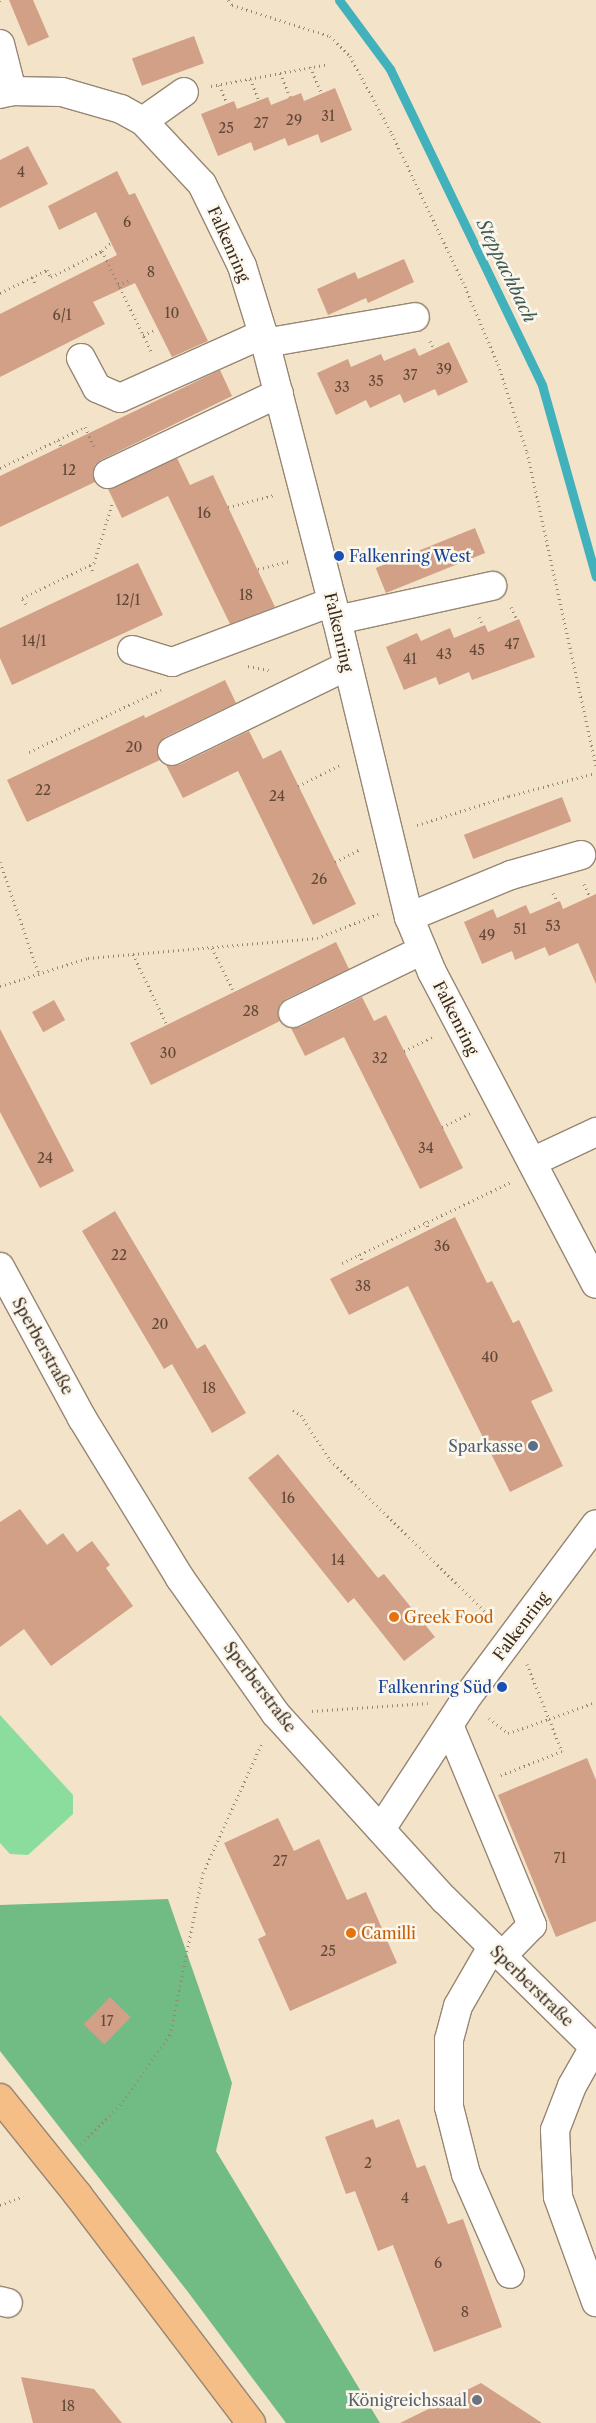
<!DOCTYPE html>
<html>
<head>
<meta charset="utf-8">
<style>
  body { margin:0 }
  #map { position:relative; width:596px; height:2423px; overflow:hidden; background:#f3e3c8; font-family:"Libre Caslon Text",serif }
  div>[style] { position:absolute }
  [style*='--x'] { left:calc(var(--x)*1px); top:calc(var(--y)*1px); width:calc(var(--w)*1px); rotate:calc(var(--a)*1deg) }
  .green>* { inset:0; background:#8bdd9d }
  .forest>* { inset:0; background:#70bc84 }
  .stream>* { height:9px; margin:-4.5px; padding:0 4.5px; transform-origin:4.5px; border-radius:4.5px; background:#41b1bb }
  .building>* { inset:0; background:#d2a086; transform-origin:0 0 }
  .path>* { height:3px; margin-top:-1.5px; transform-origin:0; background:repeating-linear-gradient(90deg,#978673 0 1px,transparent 0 5px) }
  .roads { filter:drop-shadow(1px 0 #978673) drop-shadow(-1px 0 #978673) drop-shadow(0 1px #978673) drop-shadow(0 -1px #978673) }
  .minor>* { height:28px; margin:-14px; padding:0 14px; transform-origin:14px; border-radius:14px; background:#fff }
  .major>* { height:28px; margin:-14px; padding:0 14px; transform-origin:14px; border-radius:14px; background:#f6be87 }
  .dots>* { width:14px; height:14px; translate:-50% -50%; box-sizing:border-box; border:2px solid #fbf7ec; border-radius:50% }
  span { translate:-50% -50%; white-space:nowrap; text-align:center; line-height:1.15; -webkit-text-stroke:5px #fbf7ec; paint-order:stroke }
  .number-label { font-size:14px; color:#614838 }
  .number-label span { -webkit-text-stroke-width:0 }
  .street-label { font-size:16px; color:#3b2a1e }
  .transit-label { font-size:16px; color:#164399 }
  .left { translate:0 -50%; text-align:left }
  .right { translate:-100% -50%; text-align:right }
  .service-label { font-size:16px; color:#4e5e75 }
  .food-label { font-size:16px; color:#c56008 }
  .worship-label { font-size:16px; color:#5b616d }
  .water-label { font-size:18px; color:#3d5955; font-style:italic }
</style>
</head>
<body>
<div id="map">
  <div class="green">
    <div style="clip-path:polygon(0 1715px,73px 1795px,73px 1814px,28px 1855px,10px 1854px,0 1843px)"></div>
  </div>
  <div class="forest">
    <div style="clip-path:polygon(168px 1899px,232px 2083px,216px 2151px,380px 2423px,286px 2423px,188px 2292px,0 2051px,0 1905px)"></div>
  </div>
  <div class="stream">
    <div style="--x:339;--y:0;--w:86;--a:53.5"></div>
    <div style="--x:390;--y:69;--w:351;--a:64.3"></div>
    <div style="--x:542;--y:385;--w:199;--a:74.3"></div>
  </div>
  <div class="building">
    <div style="clip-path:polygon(9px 0,33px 0,49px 37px,28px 46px)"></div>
    <div style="left:194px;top:36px;width:29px;height:66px;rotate:70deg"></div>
    <div style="clip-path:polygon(335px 88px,352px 130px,321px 143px,318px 134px,288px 146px,285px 138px,254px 151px,251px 142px,218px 156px,201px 114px,234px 101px,237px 109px,268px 97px,271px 105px,301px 93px,304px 101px)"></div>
    <div style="clip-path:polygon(28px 146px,48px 184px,0 208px,0 160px)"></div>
    <div style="clip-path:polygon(117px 171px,129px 195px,135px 193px,208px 341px,172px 357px,135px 283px,93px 302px,105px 324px,0 377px,0 314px,117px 255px,96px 212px,59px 230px,48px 206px)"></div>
    <div style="clip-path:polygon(404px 259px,414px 282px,368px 303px,366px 298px,328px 315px,317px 289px,355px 272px,358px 279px)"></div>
    <div style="clip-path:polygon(449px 342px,468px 382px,438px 396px,435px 389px,404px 403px,400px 394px,370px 408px,366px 400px,336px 415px,317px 373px,348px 359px,351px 367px,381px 354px,384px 361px,415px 348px,419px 356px)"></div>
    <div style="clip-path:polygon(220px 370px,232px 396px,101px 460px,95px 465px,93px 472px,95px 482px,0 527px,0 476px)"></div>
    <div style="clip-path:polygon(177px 458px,190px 485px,213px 475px,275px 607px,230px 624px,168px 496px,122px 518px,108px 489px)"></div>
    <div style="left:475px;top:528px;width:27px;height:107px;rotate:68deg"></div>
    <div style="clip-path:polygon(138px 563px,163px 615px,12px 685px,0 658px,0 628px)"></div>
    <div style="clip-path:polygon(519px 619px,535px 657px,472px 680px,469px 672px,439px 685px,436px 677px,404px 690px,386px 647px,417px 633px,421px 641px,450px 628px,454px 638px,485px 625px,488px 632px)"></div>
    <div style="clip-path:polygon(225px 680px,236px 703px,165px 737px,159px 743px,157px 749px,160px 760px,27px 822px,7px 780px,144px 715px,145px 718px)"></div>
    <div style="clip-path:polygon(249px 731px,263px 759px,281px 750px,356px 904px,313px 925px,238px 771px,183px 798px,166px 765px,179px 765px)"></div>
    <div style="left:562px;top:797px;width:26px;height:105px;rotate:69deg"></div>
    <div style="clip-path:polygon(596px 894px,596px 984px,578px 943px,549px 956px,545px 947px,515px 960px,512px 951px,482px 964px,464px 922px,493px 909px,497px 918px,526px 905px,530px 914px,560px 901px,563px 909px)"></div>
    <div style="clip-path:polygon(336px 942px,349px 969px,286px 999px,280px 1004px,278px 1011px,280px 1021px,151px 1085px,130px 1043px)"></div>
    <div style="clip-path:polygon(362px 997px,374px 1021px,386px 1015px,463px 1168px,420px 1189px,344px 1037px,305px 1056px,291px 1028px,300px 1027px)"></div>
    <div style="left:54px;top:1000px;width:23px;height:25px;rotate:61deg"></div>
    <div style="clip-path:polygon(0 1029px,74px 1171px,40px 1188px,0 1112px)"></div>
    <div style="clip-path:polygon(115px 1211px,197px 1349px,205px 1344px,246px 1413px,212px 1433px,172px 1364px,164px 1369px,82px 1231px)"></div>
    <div style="clip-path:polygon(455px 1217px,487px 1283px,492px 1281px,513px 1323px,519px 1320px,553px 1391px,531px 1401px,563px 1466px,510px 1492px,408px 1286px,349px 1315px,330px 1279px)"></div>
    <div style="clip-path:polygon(278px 1454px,378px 1578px,384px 1574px,435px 1637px,404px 1661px,354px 1598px,348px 1603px,248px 1478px)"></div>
    <div style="clip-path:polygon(20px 1509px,47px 1545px,63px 1533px,77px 1552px,92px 1541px,110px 1565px,106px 1568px,133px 1606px,51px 1666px,24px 1629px,0 1647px,0 1522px)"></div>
    <div style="clip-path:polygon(587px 1758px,596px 1780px,596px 1921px,556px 1937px,498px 1795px)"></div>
    <div style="clip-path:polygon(278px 1818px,294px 1851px,319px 1839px,347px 1900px,366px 1892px,397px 1963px,290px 2011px,258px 1939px,266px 1935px,224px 1843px)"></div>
    <div style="left:110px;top:1997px;width:29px;height:38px;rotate:44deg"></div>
    <div style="clip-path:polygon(373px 2119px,376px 2128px,399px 2119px,417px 2168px,425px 2165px,448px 2224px,463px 2219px,502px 2327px,434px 2352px,393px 2245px,378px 2251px,355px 2191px,346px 2194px,325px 2137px)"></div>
    <div style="clip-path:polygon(21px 2377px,94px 2389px,122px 2423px,33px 2423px)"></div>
    <div style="clip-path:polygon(481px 2383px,542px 2423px,400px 2423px)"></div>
  </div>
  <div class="path">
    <div style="--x:228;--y:0;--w:6;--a:51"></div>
    <div style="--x:232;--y:5;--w:103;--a:17.6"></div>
    <div style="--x:330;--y:36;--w:28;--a:45"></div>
    <div style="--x:350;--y:56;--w:89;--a:61.7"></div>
    <div style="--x:392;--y:134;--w:164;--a:64.4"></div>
    <div style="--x:463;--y:282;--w:89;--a:66.9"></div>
    <div style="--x:498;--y:364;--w:93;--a:71.8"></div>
    <div style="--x:527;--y:452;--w:322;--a:77.6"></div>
    <div style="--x:0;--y:1;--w:1;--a:-45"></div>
    <div style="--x:310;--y:67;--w:30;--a:66"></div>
    <div style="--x:280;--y:73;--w:26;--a:67"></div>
    <div style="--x:250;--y:79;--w:23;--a:67"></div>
    <div style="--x:219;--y:85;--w:20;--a:66"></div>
    <div style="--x:211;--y:86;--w:119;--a:-10.6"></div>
    <div style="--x:102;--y:251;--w:12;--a:-42"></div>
    <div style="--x:32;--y:277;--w:8;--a:67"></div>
    <div style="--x:118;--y:285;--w:13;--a:-23"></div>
    <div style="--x:0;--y:293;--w:52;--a:-26.1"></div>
    <div style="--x:47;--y:270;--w:8;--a:60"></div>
    <div style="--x:51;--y:277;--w:57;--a:-27"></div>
    <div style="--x:102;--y:251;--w:114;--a:63.9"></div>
    <div style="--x:143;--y:335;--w:13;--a:-23"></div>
    <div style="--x:430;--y:341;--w:9;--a:63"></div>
    <div style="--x:58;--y:440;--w:8;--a:67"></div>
    <div style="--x:0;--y:468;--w:94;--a:-25.8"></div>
    <div style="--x:85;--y:427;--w:23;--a:65"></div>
    <div style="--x:228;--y:507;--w:48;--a:-14.6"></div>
    <div style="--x:90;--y:565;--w:9;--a:69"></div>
    <div style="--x:258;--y:569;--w:34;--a:-14"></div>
    <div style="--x:26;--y:604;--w:7;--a:-124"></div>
    <div style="--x:22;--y:598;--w:80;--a:-25.9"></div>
    <div style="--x:94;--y:563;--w:65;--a:-73"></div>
    <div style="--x:511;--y:607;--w:14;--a:65"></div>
    <div style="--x:479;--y:617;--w:9;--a:63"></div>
    <div style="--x:248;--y:666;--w:21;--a:11"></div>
    <div style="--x:29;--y:752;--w:146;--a:-25.2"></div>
    <div style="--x:298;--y:786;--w:49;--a:-26.6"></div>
    <div style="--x:417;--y:825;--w:96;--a:-17.5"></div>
    <div style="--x:509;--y:796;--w:90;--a:-14.8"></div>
    <div style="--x:0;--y:862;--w:119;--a:70.8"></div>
    <div style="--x:335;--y:862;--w:30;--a:-27"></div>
    <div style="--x:584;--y:884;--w:14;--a:65"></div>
    <div style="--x:553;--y:893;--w:10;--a:66"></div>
    <div style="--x:212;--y:948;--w:49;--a:63.4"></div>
    <div style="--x:133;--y:954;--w:79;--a:64.4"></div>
    <div style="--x:0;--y:986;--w:92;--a:-17.7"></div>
    <div style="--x:88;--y:958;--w:230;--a:-5"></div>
    <div style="--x:317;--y:938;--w:66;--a:-21.5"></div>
    <div style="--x:404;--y:1051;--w:32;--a:-26"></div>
    <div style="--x:442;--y:1127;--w:34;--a:-26"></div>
    <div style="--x:425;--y:1221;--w:10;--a:66"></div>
    <div style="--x:359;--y:1254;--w:10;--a:66"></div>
    <div style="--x:342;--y:1263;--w:187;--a:-25.6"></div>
    <div style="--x:293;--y:1410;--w:9;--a:32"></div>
    <div style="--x:301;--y:1415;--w:54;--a:57.2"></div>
    <div style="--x:330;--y:1460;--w:225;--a:44.3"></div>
    <div style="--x:527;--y:1664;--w:59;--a:68.2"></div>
    <div style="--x:549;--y:1719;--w:50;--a:-19.9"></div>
    <div style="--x:312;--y:1711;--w:116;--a:-3.9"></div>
    <div style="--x:489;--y:1718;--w:24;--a:38"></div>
    <div style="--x:508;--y:1733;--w:43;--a:-18.9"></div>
    <div style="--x:549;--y:1719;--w:35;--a:68"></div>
    <div style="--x:562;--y:1751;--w:66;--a:158.5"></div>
    <div style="--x:81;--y:2144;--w:55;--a:-45"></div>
    <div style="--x:120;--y:2105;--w:86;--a:-54.5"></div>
    <div style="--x:170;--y:2035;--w:165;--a:-78.5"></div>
    <div style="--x:203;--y:1873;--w:143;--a:-65.6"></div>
    <div style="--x:0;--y:2205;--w:25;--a:-21"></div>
  </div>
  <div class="roads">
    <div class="minor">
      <div style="--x:0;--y:44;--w:49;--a:75.7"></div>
      <div style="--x:0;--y:94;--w:12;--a:-14"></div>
      <div style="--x:12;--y:91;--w:50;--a:1.1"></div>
      <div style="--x:62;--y:92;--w:61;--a:16.1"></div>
      <div style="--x:121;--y:109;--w:25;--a:29"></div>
      <div style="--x:143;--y:121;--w:86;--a:46.9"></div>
      <div style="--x:202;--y:184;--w:91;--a:64"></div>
      <div style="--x:242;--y:266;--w:71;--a:72.8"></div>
      <div style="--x:263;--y:334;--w:295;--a:75.5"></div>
      <div style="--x:337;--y:620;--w:306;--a:76.4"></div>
      <div style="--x:409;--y:917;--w:60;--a:67.3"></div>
      <div style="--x:432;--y:972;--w:352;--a:62.3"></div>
      <div style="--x:143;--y:121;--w:50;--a:-35.3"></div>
      <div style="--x:265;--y:343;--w:152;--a:-9.8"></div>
      <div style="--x:81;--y:358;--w:34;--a:62"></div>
      <div style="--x:97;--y:388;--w:25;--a:23"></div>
      <div style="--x:120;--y:398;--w:157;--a:-24.1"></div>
      <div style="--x:108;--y:474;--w:189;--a:-25.3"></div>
      <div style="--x:337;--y:620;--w:159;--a:-12.4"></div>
      <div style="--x:132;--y:650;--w:42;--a:16.7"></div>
      <div style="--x:172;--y:662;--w:171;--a:-20.6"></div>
      <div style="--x:172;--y:751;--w:195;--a:-25.9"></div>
      <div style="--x:409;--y:917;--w:110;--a:-22.4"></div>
      <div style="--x:511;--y:875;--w:73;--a:-15.9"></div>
      <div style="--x:293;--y:1013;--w:144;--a:-25.9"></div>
      <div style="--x:532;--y:1162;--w:71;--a:-25.1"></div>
      <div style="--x:0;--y:1267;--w:172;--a:61.5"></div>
      <div style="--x:82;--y:1418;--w:188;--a:58.5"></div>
      <div style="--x:180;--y:1578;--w:166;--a:54.8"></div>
      <div style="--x:276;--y:1714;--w:250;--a:47.8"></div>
      <div style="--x:444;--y:1899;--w:214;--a:44.6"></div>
      <div style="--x:449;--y:1725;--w:217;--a:67.5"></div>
      <div style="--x:532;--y:1925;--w:43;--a:134.1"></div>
      <div style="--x:381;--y:1829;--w:154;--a:-56.9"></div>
      <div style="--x:465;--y:1700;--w:219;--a:-53.3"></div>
      <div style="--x:492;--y:1947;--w:68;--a:120"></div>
      <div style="--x:458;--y:2006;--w:35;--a:105"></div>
      <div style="--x:449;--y:2040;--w:67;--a:90"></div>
      <div style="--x:449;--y:2107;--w:69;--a:75.8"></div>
      <div style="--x:466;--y:2174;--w:109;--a:66.3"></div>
      <div style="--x:594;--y:2047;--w:45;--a:119.4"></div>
      <div style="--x:572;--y:2086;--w:47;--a:111.1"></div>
      <div style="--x:555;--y:2130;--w:67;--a:87.4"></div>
      <div style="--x:558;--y:2197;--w:112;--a:70.1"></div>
      <div style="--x:0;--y:2301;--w:8;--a:14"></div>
    </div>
    <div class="major">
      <div style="--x:0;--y:2098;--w:124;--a:51.2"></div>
      <div style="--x:78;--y:2195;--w:286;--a:52.8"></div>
    </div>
  </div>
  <div class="dots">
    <div style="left:339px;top:556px;background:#1a4fb4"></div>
    <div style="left:533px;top:1446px;background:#5c6f8a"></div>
    <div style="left:394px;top:1617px;background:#e8710a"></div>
    <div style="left:502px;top:1687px;background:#1a4fb4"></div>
    <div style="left:351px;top:1933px;background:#e8710a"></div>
    <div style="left:477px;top:2400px;background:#6b7280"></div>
  </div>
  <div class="number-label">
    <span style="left:328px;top:116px">31</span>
    <span style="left:294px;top:120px">29</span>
    <span style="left:261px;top:123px">27</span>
    <span style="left:226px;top:128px">25</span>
    <span style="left:21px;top:172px">4</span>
    <span style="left:127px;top:222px">6</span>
    <span style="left:151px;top:272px">8</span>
    <span style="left:172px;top:313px">10</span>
    <span style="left:62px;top:315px">6/1</span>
    <span style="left:444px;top:369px">39</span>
    <span style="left:410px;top:375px">37</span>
    <span style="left:376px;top:381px">35</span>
    <span style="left:342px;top:387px">33</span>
    <span style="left:69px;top:470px">12</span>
    <span style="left:204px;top:513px">16</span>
    <span style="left:246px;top:595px">18</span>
    <span style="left:128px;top:600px">12/1</span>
    <span style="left:34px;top:641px">14/1</span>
    <span style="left:512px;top:644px">47</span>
    <span style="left:477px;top:650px">45</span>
    <span style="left:444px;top:654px">43</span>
    <span style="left:410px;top:659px">41</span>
    <span style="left:134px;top:747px">20</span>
    <span style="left:43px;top:790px">22</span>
    <span style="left:277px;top:796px">24</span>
    <span style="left:319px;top:879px">26</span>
    <span style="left:553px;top:926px">53</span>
    <span style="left:520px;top:929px">51</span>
    <span style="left:487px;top:935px">49</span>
    <span style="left:251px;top:1011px">28</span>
    <span style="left:168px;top:1053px">30</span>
    <span style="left:380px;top:1058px">32</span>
    <span style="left:426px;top:1148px">34</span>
    <span style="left:45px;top:1158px">24</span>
    <span style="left:442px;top:1246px">36</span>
    <span style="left:119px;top:1255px">22</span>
    <span style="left:363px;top:1286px">38</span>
    <span style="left:160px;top:1324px">20</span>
    <span style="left:490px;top:1357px">40</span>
    <span style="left:209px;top:1388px">18</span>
    <span style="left:288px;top:1498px">16</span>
    <span style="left:338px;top:1560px">14</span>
    <span style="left:560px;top:1858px">71</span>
    <span style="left:280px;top:1861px">27</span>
    <span style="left:328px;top:1951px">25</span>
    <span style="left:107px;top:2021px">17</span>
    <span style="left:368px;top:2163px">2</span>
    <span style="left:405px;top:2198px">4</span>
    <span style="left:438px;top:2263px">6</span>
    <span style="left:465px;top:2312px">8</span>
    <span style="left:68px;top:2406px">18</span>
  </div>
  <div class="street-label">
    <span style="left:229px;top:244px;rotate:66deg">Falkenring</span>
    <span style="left:339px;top:632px;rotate:77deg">Falkenring</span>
    <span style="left:456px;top:1018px;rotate:63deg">Falkenring</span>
    <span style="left:43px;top:1346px;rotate:61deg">Sperberstraße</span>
    <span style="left:521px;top:1626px;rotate:-53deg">Falkenring</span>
    <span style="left:260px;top:1687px;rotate:53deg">Sperberstraße</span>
    <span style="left:532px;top:1986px;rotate:44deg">Sperberstraße</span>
  </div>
  <div class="transit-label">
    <span class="left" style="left:349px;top:556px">Falkenring West</span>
    <span class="right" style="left:492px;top:1687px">Falkenring Süd</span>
  </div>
  <div class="service-label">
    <span class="right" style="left:523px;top:1446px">Sparkasse</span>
  </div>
  <div class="food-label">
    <span class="left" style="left:404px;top:1617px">Greek Food</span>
    <span class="left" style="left:361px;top:1933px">Camilli</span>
  </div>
  <div class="worship-label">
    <span class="right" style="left:467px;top:2400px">Königreichssaal</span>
  </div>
  <div class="water-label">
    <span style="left:506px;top:271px;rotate:64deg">Steppachbach</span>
  </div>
</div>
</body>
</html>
